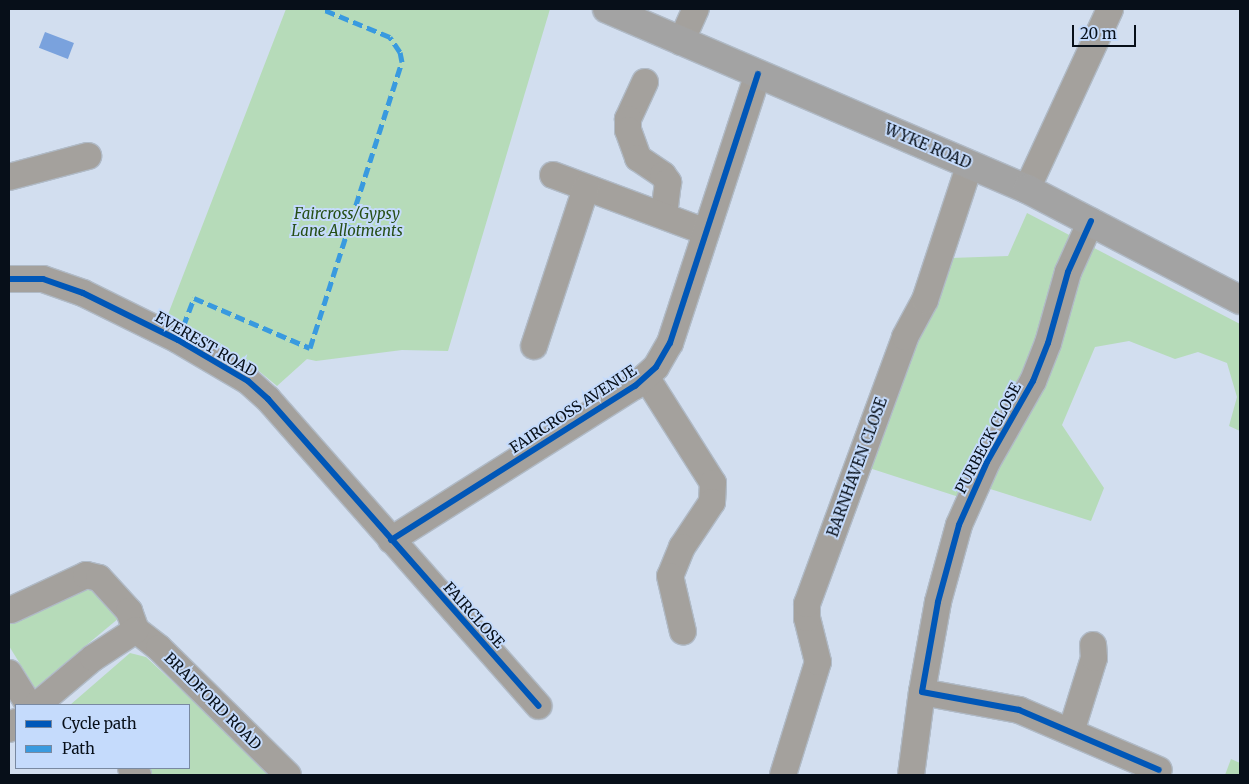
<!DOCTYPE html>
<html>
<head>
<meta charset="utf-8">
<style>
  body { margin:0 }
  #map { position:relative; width:1249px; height:784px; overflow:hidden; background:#d2deef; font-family:Merriweather,serif }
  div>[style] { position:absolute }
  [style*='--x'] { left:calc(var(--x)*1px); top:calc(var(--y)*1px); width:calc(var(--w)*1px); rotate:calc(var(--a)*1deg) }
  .green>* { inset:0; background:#b6dbb9 }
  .water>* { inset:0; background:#7aa2dd; transform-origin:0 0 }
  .roads { filter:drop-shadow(1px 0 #b0bac6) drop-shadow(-1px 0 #b0bac6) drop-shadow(0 1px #b0bac6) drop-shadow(0 -1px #b0bac6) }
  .minor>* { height:26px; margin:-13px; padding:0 13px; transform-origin:13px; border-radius:13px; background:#a4a19d }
  .major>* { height:28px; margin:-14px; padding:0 14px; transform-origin:14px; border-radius:14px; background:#a3a3a3 }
  .quiet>* { height:5px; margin-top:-2.5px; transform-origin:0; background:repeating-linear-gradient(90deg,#399adf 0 10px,transparent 0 15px) }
  .cycleway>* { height:6px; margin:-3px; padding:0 3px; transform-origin:3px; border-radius:3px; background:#0057b8 }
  span { translate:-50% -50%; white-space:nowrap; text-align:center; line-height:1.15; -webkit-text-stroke:4px #c5dbfc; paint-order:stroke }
  .street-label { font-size:15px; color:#070f19 }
  .park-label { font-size:15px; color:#264e16; font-style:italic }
  .frame { position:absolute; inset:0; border:10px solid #070f19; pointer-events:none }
  .legend { position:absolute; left:15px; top:704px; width:175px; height:65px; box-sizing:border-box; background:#c5dbfc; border:1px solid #7989a1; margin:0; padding:6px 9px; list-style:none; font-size:15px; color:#070f19 }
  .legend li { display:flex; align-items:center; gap:10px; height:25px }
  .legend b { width:25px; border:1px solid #7989a1 }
  .scale { position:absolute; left:1072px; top:25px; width:64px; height:22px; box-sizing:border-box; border:2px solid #070f19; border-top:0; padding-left:6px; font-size:15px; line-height:18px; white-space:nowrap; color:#070f19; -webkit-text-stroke:4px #c5dbfc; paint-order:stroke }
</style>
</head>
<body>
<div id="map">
  <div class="green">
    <div style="clip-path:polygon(286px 9px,550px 9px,448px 351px,402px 350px,316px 361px,307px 359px,277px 386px,254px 367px,167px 317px)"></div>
    <div style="clip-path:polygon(1027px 213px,1240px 324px,1240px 431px,1229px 426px,1237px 397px,1227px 363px,1198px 352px,1175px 359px,1129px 341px,1095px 347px,1062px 425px,1104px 488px,1091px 521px,968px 482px,959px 497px,863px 466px,951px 258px,1008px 256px)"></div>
    <div style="clip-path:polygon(89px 580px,125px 613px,35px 688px,9px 646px,9px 615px)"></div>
    <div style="clip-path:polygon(130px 653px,146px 657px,273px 775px,133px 775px,125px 768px,189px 768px,189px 705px,70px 705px)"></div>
    <div style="clip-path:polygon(1231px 759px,1240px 763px,1240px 775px,1225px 775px)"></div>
  </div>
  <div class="water">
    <div style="left:45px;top:32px;width:31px;height:17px;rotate:21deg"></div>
  </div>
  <div class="roads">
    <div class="minor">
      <div style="--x:681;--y:42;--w:36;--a:-66"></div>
      <div style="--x:645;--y:82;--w:41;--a:114.7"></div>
      <div style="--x:628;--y:119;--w:11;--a:90"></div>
      <div style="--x:628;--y:130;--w:30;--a:70"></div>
      <div style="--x:638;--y:158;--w:30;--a:34"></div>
      <div style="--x:663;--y:175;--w:9;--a:54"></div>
      <div style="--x:668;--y:182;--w:33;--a:97"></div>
      <div style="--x:553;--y:175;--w:163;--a:20.4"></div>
      <div style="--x:9;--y:177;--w:82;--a:-14.9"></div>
      <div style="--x:1027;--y:189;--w:198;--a:-65.2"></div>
      <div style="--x:1091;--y:221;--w:56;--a:114.3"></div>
      <div style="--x:1068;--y:272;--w:74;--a:105.7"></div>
      <div style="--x:1048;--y:343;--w:41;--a:111.5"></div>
      <div style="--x:1033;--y:381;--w:93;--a:119.6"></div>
      <div style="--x:987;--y:462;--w:69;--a:114"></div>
      <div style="--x:959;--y:525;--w:80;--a:105.3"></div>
      <div style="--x:938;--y:602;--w:91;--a:100.1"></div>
      <div style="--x:922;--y:692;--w:99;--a:10.5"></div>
      <div style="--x:1019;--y:710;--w:152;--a:23.2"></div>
      <div style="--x:9;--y:279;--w:34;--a:0"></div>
      <div style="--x:43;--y:279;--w:42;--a:19.3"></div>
      <div style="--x:83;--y:293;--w:106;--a:26.3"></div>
      <div style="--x:178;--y:340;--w:81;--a:30.4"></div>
      <div style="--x:248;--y:381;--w:27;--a:42"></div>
      <div style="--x:268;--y:399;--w:409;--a:48.6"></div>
      <div style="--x:534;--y:346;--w:166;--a:-71.8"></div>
      <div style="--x:646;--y:377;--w:125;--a:57.7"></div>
      <div style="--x:713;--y:483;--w:19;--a:93"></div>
      <div style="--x:712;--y:502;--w:54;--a:123.7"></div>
      <div style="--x:682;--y:547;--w:31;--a:112"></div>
      <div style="--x:670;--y:576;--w:57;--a:76.9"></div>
      <div style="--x:391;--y:540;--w:289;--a:-32.3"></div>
      <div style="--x:635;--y:386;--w:28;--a:-42"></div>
      <div style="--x:656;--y:367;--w:28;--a:-60"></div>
      <div style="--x:670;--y:343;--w:283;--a:-71.9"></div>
      <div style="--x:11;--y:610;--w:83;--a:-25"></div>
      <div style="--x:86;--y:575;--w:13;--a:13"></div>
      <div style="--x:99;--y:578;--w:45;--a:47.7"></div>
      <div style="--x:129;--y:611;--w:20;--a:70"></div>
      <div style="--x:136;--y:630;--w:29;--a:38"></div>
      <div style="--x:159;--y:648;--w:181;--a:44.6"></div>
      <div style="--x:9;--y:673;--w:38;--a:58"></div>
      <div style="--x:37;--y:705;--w:73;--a:-40"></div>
      <div style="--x:93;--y:658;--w:51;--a:-33.1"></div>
      <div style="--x:9;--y:729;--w:10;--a:-45"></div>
      <div style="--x:1071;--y:732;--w:77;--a:-72.7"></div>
      <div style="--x:1094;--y:658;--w:13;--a:-94"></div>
      <div style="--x:131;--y:768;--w:10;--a:45"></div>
      <div style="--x:783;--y:775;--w:118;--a:-72.8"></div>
      <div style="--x:818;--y:662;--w:45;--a:-104"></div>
      <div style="--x:807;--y:618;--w:14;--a:-90"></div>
      <div style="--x:807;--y:604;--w:284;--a:-69.8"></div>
      <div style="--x:905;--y:337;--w:42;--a:-61.6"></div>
      <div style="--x:925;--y:300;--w:143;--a:-71.7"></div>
      <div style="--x:911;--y:775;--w:84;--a:-82.5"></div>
    </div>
    <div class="major">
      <div style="--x:607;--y:9;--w:457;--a:23.2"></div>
      <div style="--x:1027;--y:189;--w:240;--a:27.5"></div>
    </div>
  </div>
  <div class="quiet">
    <div style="--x:178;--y:340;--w:45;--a:-69.1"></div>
    <div style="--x:194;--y:298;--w:126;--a:23.3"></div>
    <div style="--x:310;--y:348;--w:300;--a:-72.2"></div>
    <div style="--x:402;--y:62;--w:10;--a:-101"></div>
    <div style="--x:400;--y:52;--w:18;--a:-124"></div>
    <div style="--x:390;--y:37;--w:74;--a:-157.6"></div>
  </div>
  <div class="cycleway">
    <div style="--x:1091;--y:221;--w:56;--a:114.3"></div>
    <div style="--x:1068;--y:272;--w:74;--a:105.7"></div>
    <div style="--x:1048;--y:343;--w:41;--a:111.5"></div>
    <div style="--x:1033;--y:381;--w:93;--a:119.6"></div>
    <div style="--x:987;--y:462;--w:69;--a:114"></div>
    <div style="--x:959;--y:525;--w:80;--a:105.3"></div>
    <div style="--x:938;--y:602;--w:91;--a:100.1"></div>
    <div style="--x:922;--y:692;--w:99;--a:10.5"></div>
    <div style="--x:1019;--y:710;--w:152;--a:23.2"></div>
    <div style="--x:9;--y:279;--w:34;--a:0"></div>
    <div style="--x:43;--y:279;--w:42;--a:19.3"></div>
    <div style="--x:83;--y:293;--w:106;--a:26.3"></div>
    <div style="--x:178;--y:340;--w:81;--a:30.4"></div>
    <div style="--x:248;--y:381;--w:27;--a:42"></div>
    <div style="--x:268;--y:399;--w:409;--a:48.6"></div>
    <div style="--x:391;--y:540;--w:289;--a:-32.3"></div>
    <div style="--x:635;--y:386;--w:28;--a:-42"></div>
    <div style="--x:656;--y:367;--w:28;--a:-60"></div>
    <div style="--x:670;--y:343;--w:283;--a:-71.9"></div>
  </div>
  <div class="street-label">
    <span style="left:928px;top:146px;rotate:23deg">WYKE ROAD</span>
    <span style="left:206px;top:344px;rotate:30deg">EVEREST ROAD</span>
    <span style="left:573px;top:409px;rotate:-33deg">FAIRCROSS AVENUE</span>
    <span style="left:988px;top:438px;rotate:-62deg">PURBECK CLOSE</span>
    <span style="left:857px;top:467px;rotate:-70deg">BARNHAVEN CLOSE</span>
    <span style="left:474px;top:615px;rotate:48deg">FAIRCLOSE</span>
    <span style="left:213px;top:701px;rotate:45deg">BRADFORD ROAD</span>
  </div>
  <div class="park-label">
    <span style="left:347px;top:222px">Faircross/Gypsy<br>Lane Allotments</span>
  </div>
  <div class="frame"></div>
  <ul class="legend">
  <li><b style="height:6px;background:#0057b8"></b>Cycle path</li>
  <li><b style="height:6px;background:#399adf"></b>Path</li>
  </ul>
  <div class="scale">20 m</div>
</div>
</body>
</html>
